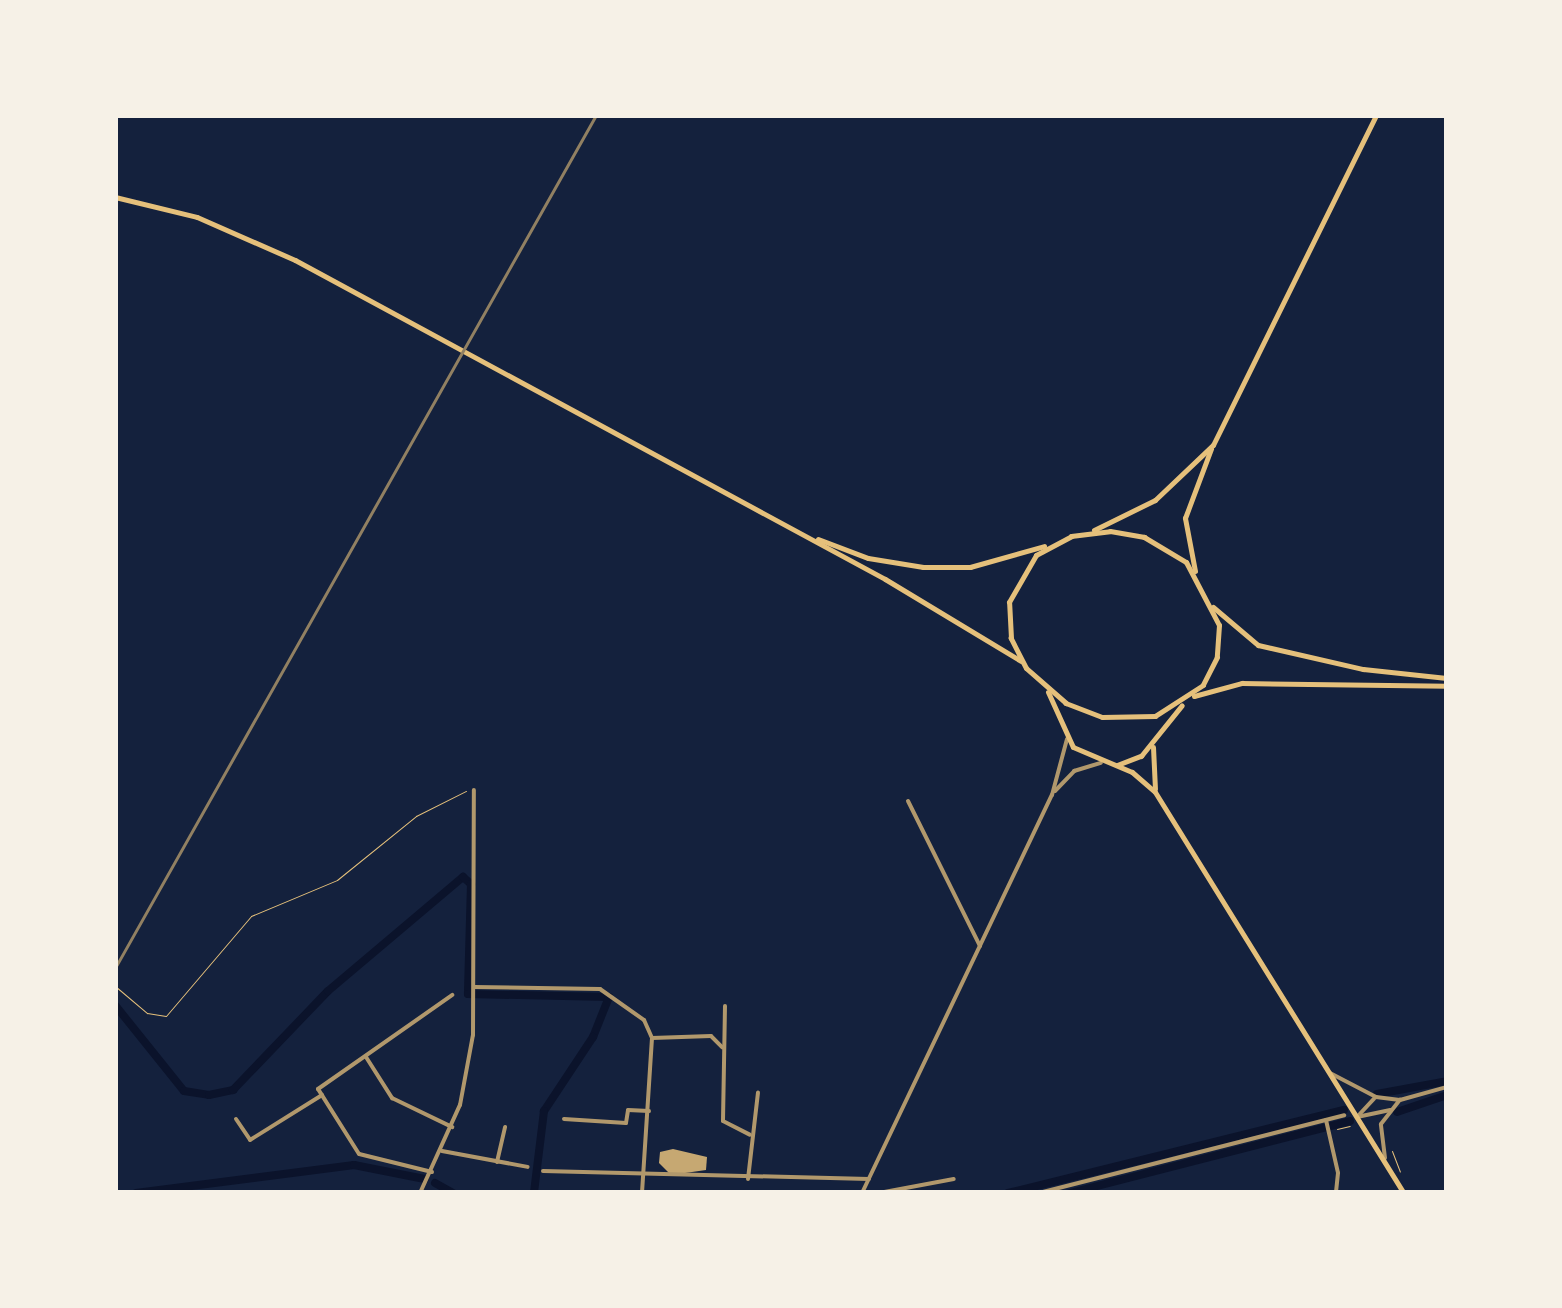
<!DOCTYPE html>
<html>
<head>
<meta charset="utf-8">
<style>
  body { margin:0 }
  #map { position:relative; width:1562px; height:1308px; overflow:hidden; background:#14213d; font-family:Literata,serif }
  div>[style] { position:absolute }
  [style*='--x'] { left:calc(var(--x)*1px); top:calc(var(--y)*1px); width:calc(var(--w)*1px); rotate:calc(var(--a)*1deg) }
  .canal>* { height:8px; margin:-4px; padding:0 4px; transform-origin:4px; border-radius:4px; background:#0b132b }
  .building>* { inset:0; background:#c6a872 }
  .path>* { height:1px; margin:-0.5px; padding:0 0.5px; transform-origin:0.5px; border-radius:0.5px; background:#e5c07b }
  .minor>* { height:4px; margin:-2px; padding:0 2px; transform-origin:2px; border-radius:2px; background:#b1986c }
  .tertiary>* { height:4px; margin:-2px; padding:0 2px; transform-origin:2px; border-radius:2px; background:#b1986c }
  .secondary>* { height:5px; margin:-2.5px; padding:0 2.5px; transform-origin:2.5px; border-radius:2.5px; background:#e5c07b }
  .primary>* { height:5px; margin:-2.5px; padding:0 2.5px; transform-origin:2.5px; border-radius:2.5px; background:#e5c07b }
  .trunk>* { height:5px; margin:-2.5px; padding:0 2.5px; transform-origin:2.5px; border-radius:2.5px; background:#e5c07b }
  .rail>* { height:2.5px; margin:-1.25px; padding:0 1.25px; transform-origin:1.25px; border-radius:1.25px; background:#918062 }
  span { translate:-50% -50%; white-space:nowrap; text-align:center; line-height:1.15; -webkit-text-stroke:8px #f6f1e7; paint-order:stroke }
  .frame { position:absolute; inset:0; border:118px solid #f6f1e7; pointer-events:none }
</style>
</head>
<body>
<div id="map">
  <div class="canal">
    <div style="--x:115;--y:1005;--w:110;--a:51.3"></div>
    <div style="--x:184;--y:1091;--w:25;--a:9"></div>
    <div style="--x:209;--y:1095;--w:25;--a:-12"></div>
    <div style="--x:233;--y:1090;--w:137;--a:-46.2"></div>
    <div style="--x:328;--y:991;--w:177;--a:-40.2"></div>
    <div style="--x:463;--y:877;--w:11;--a:41"></div>
    <div style="--x:471;--y:884;--w:110;--a:91.6"></div>
    <div style="--x:468;--y:994;--w:141;--a:1.2"></div>
    <div style="--x:609;--y:997;--w:43;--a:111.8"></div>
    <div style="--x:593;--y:1037;--w:89;--a:123.5"></div>
    <div style="--x:544;--y:1111;--w:83;--a:97"></div>
    <div style="--x:1377;--y:1094;--w:71;--a:-10.5"></div>
    <div style="--x:1397;--y:1112;--w:53;--a:-18.8"></div>
    <div style="--x:435;--y:1183;--w:21;--a:29"></div>
    <div style="--x:136;--y:1193;--w:220;--a:-7.3"></div>
    <div style="--x:354;--y:1165;--w:72;--a:11.2"></div>
    <div style="--x:1008;--y:1193;--w:346;--a:-13.9"></div>
    <div style="--x:1070;--y:1193;--w:289;--a:-14.4"></div>
  </div>
  <div class="building">
    <div style="clip-path:polygon(673px 1149px,707px 1157px,706px 1170px,671px 1175px,659px 1163px,660px 1152px)"></div>
  </div>
  <div class="path">
    <div style="--x:115;--y:986;--w:42;--a:40.2"></div>
    <div style="--x:147;--y:1013;--w:19;--a:9"></div>
    <div style="--x:166;--y:1016;--w:131;--a:-49.6"></div>
    <div style="--x:251;--y:916;--w:93;--a:-22.7"></div>
    <div style="--x:337;--y:880;--w:102;--a:-39"></div>
    <div style="--x:416;--y:816;--w:56;--a:-26.6"></div>
    <div style="--x:1337;--y:1129;--w:13;--a:-13"></div>
    <div style="--x:1392;--y:1151;--w:22;--a:69"></div>
  </div>
  <div class="minor">
    <div style="--x:908;--y:801;--w:162;--a:63.6"></div>
    <div style="--x:474;--y:987;--w:126;--a:0.9"></div>
    <div style="--x:600;--y:989;--w:54;--a:35.2"></div>
    <div style="--x:644;--y:1020;--w:20;--a:66"></div>
    <div style="--x:652;--y:1038;--w:155;--a:93.7"></div>
    <div style="--x:725;--y:1006;--w:115;--a:91"></div>
    <div style="--x:723;--y:1121;--w:30;--a:27"></div>
    <div style="--x:652;--y:1038;--w:59;--a:-1.9"></div>
    <div style="--x:711;--y:1036;--w:16;--a:45"></div>
    <div style="--x:366;--y:1057;--w:49;--a:57.6"></div>
    <div style="--x:392;--y:1098;--w:67;--a:25.8"></div>
    <div style="--x:236;--y:1119;--w:25;--a:56"></div>
    <div style="--x:250;--y:1140;--w:85;--a:-32"></div>
    <div style="--x:564;--y:1119;--w:62;--a:3.7"></div>
    <div style="--x:626;--y:1123;--w:13;--a:-81"></div>
    <div style="--x:628;--y:1110;--w:21;--a:3"></div>
    <div style="--x:1326;--y:1120;--w:54;--a:77.2"></div>
    <div style="--x:1338;--y:1173;--w:20;--a:96"></div>
    <div style="--x:442;--y:1151;--w:87;--a:10.5"></div>
    <div style="--x:497;--y:1162;--w:36;--a:-77"></div>
    <div style="--x:543;--y:1171;--w:326;--a:1.4"></div>
    <div style="--x:432;--y:1172;--w:75;--a:-166.1"></div>
    <div style="--x:359;--y:1154;--w:77;--a:-122.2"></div>
    <div style="--x:318;--y:1089;--w:164;--a:-35"></div>
    <div style="--x:748;--y:1179;--w:87;--a:-83.4"></div>
    <div style="--x:420;--y:1193;--w:97;--a:-65.6"></div>
    <div style="--x:460;--y:1105;--w:71;--a:-79.5"></div>
    <div style="--x:473;--y:1035;--w:245;--a:-89.8"></div>
    <div style="--x:879;--y:1193;--w:76;--a:-10.6"></div>
    <div style="--x:1039;--y:1193;--w:315;--a:-14.3"></div>
  </div>
  <div class="tertiary">
    <div style="--x:1055;--y:791;--w:28;--a:-46"></div>
    <div style="--x:1074;--y:771;--w:28;--a:-17"></div>
    <div style="--x:1330;--y:1073;--w:52;--a:27.6"></div>
    <div style="--x:1376;--y:1097;--w:24;--a:7"></div>
    <div style="--x:1400;--y:1100;--w:49;--a:-15.5"></div>
    <div style="--x:1357;--y:1117;--w:34;--a:-12"></div>
    <div style="--x:1357;--y:1117;--w:25;--a:-47"></div>
    <div style="--x:1385;--y:1158;--w:34;--a:-97"></div>
    <div style="--x:1381;--y:1124;--w:31;--a:-52"></div>
    <div style="--x:862;--y:1193;--w:441;--a:-64.5"></div>
    <div style="--x:1052;--y:795;--w:58;--a:-75"></div>
  </div>
  <div class="secondary">
    <div style="--x:1048;--y:692;--w:60;--a:65.6"></div>
    <div style="--x:1073;--y:747;--w:64;--a:23"></div>
    <div style="--x:1132;--y:772;--w:30;--a:41"></div>
    <div style="--x:1155;--y:792;--w:472;--a:58.2"></div>
    <div style="--x:1153;--y:747;--w:42;--a:87.3"></div>
    <div style="--x:1117;--y:765;--w:26;--a:-21"></div>
    <div style="--x:1141;--y:756;--w:65;--a:-51.2"></div>
  </div>
  <div class="primary">
    <div style="--x:115;--y:197;--w:84;--a:13.7"></div>
    <div style="--x:197;--y:217;--w:107;--a:23.7"></div>
    <div style="--x:295;--y:260;--w:671;--a:28.4"></div>
    <div style="--x:885;--y:579;--w:159;--a:31.1"></div>
    <div style="--x:1094;--y:530;--w:68;--a:-26.2"></div>
    <div style="--x:1155;--y:500;--w:80;--a:-43.5"></div>
    <div style="--x:1213;--y:445;--w:368;--a:-63.7"></div>
    <div style="--x:1110;--y:531;--w:35;--a:10"></div>
    <div style="--x:1144;--y:537;--w:49;--a:30.8"></div>
    <div style="--x:1186;--y:562;--w:71;--a:62.4"></div>
    <div style="--x:1219;--y:625;--w:32;--a:94"></div>
    <div style="--x:1217;--y:657;--w:31;--a:117"></div>
    <div style="--x:1203;--y:685;--w:57;--a:147.1"></div>
    <div style="--x:1155;--y:716;--w:53;--a:178.9"></div>
    <div style="--x:1102;--y:717;--w:39;--a:-159"></div>
    <div style="--x:1066;--y:703;--w:53;--a:-138.8"></div>
    <div style="--x:1026;--y:668;--w:34;--a:-117"></div>
    <div style="--x:1011;--y:638;--w:36;--a:-93"></div>
    <div style="--x:1009;--y:602;--w:54;--a:-60.1"></div>
    <div style="--x:1036;--y:555;--w:40;--a:-28"></div>
    <div style="--x:1071;--y:536;--w:39;--a:-7"></div>
    <div style="--x:818;--y:539;--w:53;--a:20.8"></div>
    <div style="--x:868;--y:558;--w:56;--a:9.3"></div>
    <div style="--x:923;--y:567;--w:47;--a:0"></div>
    <div style="--x:970;--y:567;--w:77;--a:-15.8"></div>
    <div style="--x:1195;--y:571;--w:54;--a:-100.7"></div>
    <div style="--x:1185;--y:518;--w:74;--a:-69.4"></div>
  </div>
  <div class="trunk">
    <div style="--x:1213;--y:607;--w:59;--a:40.2"></div>
    <div style="--x:1258;--y:645;--w:108;--a:12.9"></div>
    <div style="--x:1363;--y:669;--w:84;--a:6.1"></div>
    <div style="--x:1194;--y:696;--w:50;--a:-15.2"></div>
    <div style="--x:1242;--y:683;--w:205;--a:0.8"></div>
  </div>
  <div class="rail">
    <div style="--x:115;--y:968;--w:979;--a:-60.58"></div>
  </div>
  <div class="frame"></div>
</div>
</body>
</html>
